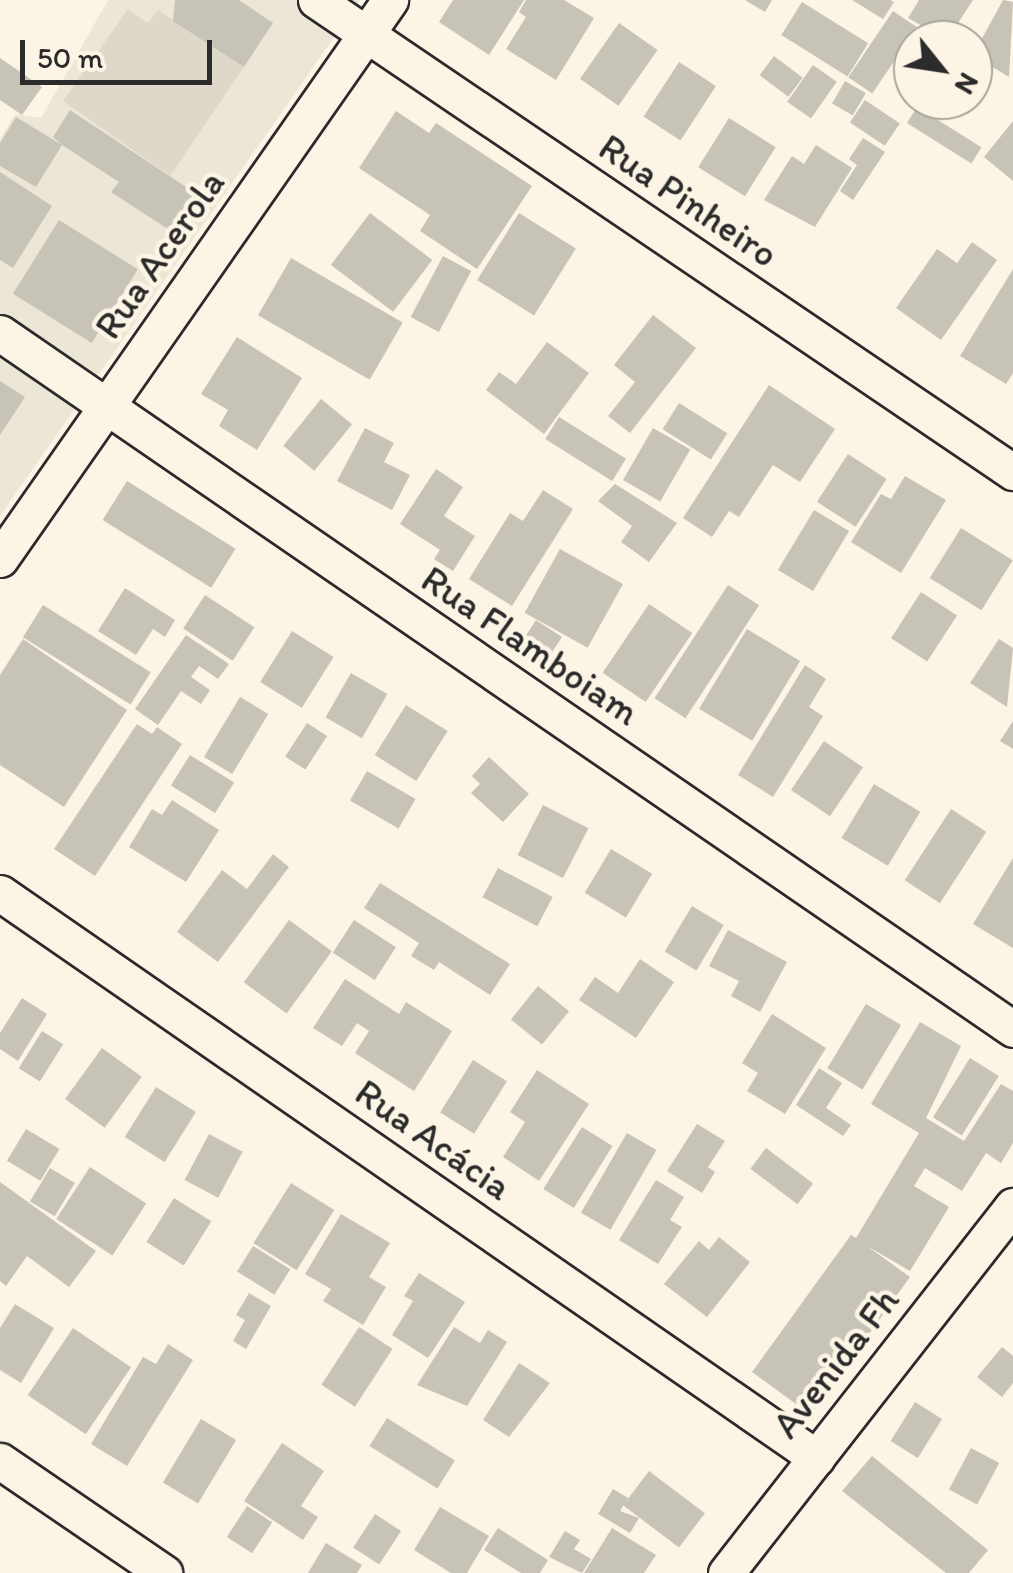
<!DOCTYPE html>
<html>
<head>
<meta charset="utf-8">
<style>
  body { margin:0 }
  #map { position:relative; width:1013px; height:1573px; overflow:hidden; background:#fcf5e5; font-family:Itim,sans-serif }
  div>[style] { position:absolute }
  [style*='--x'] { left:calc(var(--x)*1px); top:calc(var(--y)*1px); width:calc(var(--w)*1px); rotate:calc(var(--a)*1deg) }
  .built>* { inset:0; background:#ece6d7 }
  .green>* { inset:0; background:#ded8ca }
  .building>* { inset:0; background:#c8c3b7; transform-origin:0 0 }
  .roads { filter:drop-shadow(2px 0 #2b2b2b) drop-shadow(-2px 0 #2b2b2b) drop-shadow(0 2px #2b2b2b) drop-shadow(0 -2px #2b2b2b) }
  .minor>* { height:35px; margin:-17.5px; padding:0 17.5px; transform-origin:17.5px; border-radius:17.5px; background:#fcf5e5 }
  span { translate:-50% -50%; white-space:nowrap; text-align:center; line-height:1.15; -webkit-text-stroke:9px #fcf5e5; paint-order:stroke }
  .street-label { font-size:38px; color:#2b2b2b }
  .north { position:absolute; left:893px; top:20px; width:100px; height:100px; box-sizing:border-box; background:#fcf5e5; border:2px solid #a8a49b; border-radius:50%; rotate:120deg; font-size:28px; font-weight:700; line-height:40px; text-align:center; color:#2b2b2b }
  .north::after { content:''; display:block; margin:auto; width:35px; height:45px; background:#2b2b2b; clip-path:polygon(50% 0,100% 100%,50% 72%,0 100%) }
  .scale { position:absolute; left:20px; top:40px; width:192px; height:45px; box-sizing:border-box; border:5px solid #2b2b2b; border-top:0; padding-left:12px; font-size:30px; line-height:35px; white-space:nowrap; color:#2b2b2b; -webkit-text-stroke:8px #fcf5e5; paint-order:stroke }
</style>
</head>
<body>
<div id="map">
  <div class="built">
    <div style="clip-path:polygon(108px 0,360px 0,0 516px,0 139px,15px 114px,41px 118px)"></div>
  </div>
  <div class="green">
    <div style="clip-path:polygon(128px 9px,148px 23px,158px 10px,244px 67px,170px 176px,63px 101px)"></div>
  </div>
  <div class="building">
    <div style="clip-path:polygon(175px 0,239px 0,273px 23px,244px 67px,173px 21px)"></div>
    <div style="clip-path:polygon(453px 0,524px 0,489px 55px,439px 22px)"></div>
    <div style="clip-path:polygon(526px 0,564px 0,594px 18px,556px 80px,506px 49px,526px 17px,519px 12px)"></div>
    <div style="clip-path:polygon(745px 0,772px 0,765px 12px)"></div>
    <div style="clip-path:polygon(852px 0,890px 0,894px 2px,883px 19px)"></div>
    <div style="clip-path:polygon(919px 0,973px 0,947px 40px,908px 18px)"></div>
    <div style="clip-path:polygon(1003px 0,1013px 2px,1009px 77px,973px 55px)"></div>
    <div style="left:802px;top:2px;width:78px;height:39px;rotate:32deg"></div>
    <div style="left:893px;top:11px;width:29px;height:80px;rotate:34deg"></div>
    <div style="left:619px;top:23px;width:47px;height:68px;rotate:35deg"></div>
    <div style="left:774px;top:56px;width:36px;height:24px;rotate:37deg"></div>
    <div style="clip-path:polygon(0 58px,42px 87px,22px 115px,0 100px)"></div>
    <div style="left:679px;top:62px;width:44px;height:65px;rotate:33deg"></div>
    <div style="left:813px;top:65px;width:29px;height:45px;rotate:35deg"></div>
    <div style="left:845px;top:81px;width:24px;height:26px;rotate:30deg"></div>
    <div style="left:865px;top:100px;width:42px;height:27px;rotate:34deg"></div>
    <div style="left:917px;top:107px;width:76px;height:19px;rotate:32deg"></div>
    <div style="clip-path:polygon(70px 110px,198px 195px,174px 233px,111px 192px,119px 182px,62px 145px,36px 187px,0 166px,0 143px,16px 117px,62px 145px,53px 137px)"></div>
    <div style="clip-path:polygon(396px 111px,429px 133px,436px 123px,532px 186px,477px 269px,420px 231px,430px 215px,359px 168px)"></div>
    <div style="left:729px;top:118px;width:55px;height:58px;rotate:32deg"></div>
    <div style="clip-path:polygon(1013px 121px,1013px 181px,984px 157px)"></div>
    <div style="clip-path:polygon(863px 138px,885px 152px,853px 200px,840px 191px,857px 165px,849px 159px)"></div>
    <div style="clip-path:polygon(816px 145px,852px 168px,815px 227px,764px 200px,792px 156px,804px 164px)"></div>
    <div style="clip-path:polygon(0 172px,52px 206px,13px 268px,0 260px)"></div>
    <div style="left:370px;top:213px;width:78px;height:65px;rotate:37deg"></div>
    <div style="left:519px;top:213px;width:67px;height:79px;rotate:32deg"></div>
    <div style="left:59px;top:220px;width:93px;height:87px;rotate:32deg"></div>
    <div style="clip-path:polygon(972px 242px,997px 260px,941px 340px,896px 308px,937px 249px,957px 263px)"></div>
    <div style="left:443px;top:256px;width:32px;height:69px;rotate:28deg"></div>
    <div style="left:291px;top:258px;width:129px;height:66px;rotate:30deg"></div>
    <div style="clip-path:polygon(1013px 269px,1013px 373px,1006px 384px,960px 356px)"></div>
    <div style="clip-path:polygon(653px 315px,696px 348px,630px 433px,608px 416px,635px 382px,614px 365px)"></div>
    <div style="clip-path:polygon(237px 337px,302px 378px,257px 450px,219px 426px,228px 410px,201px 394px)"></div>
    <div style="clip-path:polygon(547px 342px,589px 373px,544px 434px,486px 390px,499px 372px,516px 384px)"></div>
    <div style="clip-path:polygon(0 381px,25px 397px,0 435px)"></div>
    <div style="clip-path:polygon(769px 385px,835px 429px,800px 482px,773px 465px,739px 517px,729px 511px,712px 537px,683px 518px)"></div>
    <div style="left:321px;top:399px;width:40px;height:60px;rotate:39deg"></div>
    <div style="left:679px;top:403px;width:57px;height:31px;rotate:32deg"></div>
    <div style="left:559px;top:417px;width:79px;height:26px;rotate:32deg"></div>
    <div style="clip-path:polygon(365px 428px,394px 443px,384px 462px,410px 475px,392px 510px,337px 481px)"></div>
    <div style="left:653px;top:428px;width:43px;height:60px;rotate:30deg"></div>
    <div style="left:848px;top:454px;width:46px;height:57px;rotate:33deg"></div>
    <div style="clip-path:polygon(436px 469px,463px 487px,444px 516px,475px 536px,453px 571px,434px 559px,440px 550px,400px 524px)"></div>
    <div style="clip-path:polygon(905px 476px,946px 500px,901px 573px,851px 542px,881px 494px,891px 499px)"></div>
    <div style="left:127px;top:481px;width:128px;height:46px;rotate:32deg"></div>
    <div style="clip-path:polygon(615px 484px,677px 523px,649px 562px,621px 542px,632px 526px,598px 501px)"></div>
    <div style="clip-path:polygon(543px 490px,573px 509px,512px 606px,469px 579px,510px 513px,523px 521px)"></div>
    <div style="left:814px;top:510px;width:41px;height:70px;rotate:31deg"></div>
    <div style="left:961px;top:528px;width:61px;height:59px;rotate:32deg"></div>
    <div style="left:560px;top:549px;width:72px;height:73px;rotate:29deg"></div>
    <div style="left:728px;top:585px;width:37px;height:135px;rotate:33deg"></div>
    <div style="clip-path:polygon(125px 588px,175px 620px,165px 637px,153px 629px,136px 655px,98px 631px)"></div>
    <div style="left:921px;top:592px;width:43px;height:55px;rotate:33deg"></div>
    <div style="left:205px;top:595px;width:59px;height:40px;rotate:33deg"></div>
    <div style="left:649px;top:604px;width:52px;height:83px;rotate:34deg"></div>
    <div style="left:43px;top:605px;width:127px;height:38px;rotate:32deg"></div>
    <div style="left:536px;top:620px;width:31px;height:29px;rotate:33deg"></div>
    <div style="left:747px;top:629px;width:62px;height:93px;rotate:31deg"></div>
    <div style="left:292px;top:631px;width:49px;height:60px;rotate:32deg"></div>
    <div style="clip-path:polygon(186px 635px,229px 664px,218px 679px,199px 666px,191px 677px,210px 690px,201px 704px,181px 691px,158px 725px,135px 709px)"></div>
    <div style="clip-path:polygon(23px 639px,127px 710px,64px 807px,0 765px,0 675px)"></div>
    <div style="clip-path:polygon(999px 639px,1013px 648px,1007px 707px,970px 683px)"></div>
    <div style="clip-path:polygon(805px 665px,826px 679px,809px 707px,823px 716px,773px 797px,738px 775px)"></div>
    <div style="left:351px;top:673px;width:42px;height:51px;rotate:30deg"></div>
    <div style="left:240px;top:697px;width:33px;height:70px;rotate:31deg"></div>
    <div style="left:406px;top:705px;width:49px;height:59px;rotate:32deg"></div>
    <div style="clip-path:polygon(1013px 721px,1013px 749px,1000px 741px)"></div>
    <div style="left:307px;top:723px;width:24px;height:40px;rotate:33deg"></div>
    <div style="clip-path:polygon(137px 724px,152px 734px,157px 727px,182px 744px,95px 876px,54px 849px)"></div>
    <div style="left:824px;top:741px;width:47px;height:59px;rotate:34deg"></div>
    <div style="left:190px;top:755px;width:52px;height:36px;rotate:32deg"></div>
    <div style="clip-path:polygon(489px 757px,529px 794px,503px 822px,471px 793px,480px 784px,472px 776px)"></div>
    <div style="left:367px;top:771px;width:56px;height:34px;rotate:30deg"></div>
    <div style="left:874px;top:784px;width:54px;height:63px;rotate:31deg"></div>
    <div style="clip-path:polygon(172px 800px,219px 830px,186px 882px,129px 847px,152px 809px,162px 815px)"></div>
    <div style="left:543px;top:805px;width:51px;height:56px;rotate:27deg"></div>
    <div style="left:951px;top:809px;width:42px;height:85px;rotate:33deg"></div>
    <div style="left:611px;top:849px;width:48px;height:51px;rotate:31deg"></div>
    <div style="clip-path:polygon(273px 854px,289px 867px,218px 962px,177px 932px,222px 870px,247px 889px)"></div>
    <div style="clip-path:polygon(1013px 858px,1013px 948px,973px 924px)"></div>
    <div style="left:498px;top:868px;width:62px;height:33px;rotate:28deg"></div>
    <div style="clip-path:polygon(380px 883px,510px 964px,490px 995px,439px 962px,434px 970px,411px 956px,419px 943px,364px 908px)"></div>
    <div style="left:692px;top:906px;width:37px;height:53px;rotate:31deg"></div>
    <div style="left:289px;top:920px;width:53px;height:77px;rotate:36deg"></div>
    <div style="left:354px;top:920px;width:50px;height:39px;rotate:33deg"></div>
    <div style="clip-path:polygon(728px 930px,787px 962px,760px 1012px,731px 996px,739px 981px,709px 966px)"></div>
    <div style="clip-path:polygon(640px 959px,674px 982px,636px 1038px,579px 1000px,595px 977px,618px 993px)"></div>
    <div style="clip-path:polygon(345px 979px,399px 1014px,406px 1002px,452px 1031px,414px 1091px,355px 1053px,369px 1031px,357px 1023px,342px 1046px,313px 1028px)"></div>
    <div style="left:538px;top:986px;width:40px;height:43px;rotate:39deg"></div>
    <div style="clip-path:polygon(22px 998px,47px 1014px,18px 1061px,0 1049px,0 1033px)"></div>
    <div style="left:866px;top:1004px;width:41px;height:75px;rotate:31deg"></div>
    <div style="clip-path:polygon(772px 1014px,826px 1048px,785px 1114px,747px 1091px,758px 1073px,742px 1063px)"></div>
    <div style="clip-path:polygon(920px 1022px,961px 1046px,926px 1118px,964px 1141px,1001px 1084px,1013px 1091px,1013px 1143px,1001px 1163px,986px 1153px,962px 1191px,925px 1168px,914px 1186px,949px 1207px,910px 1271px,867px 1246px,910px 1277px,811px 1415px,752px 1372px,851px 1235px,856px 1238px,919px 1133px,871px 1104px)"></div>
    <div style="left:42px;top:1031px;width:25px;height:44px;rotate:32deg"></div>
    <div style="left:102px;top:1048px;width:49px;height:63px;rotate:36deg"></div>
    <div style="left:970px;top:1058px;width:34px;height:70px;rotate:32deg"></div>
    <div style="left:473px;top:1060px;width:40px;height:62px;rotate:32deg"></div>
    <div style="clip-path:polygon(819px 1068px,842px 1083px,826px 1108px,851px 1125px,843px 1136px,796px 1105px)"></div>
    <div style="clip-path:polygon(537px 1070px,589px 1104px,539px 1181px,503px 1157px,525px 1122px,510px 1112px)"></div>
    <div style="left:156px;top:1087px;width:47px;height:59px;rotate:32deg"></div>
    <div style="clip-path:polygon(697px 1124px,725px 1141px,708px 1167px,715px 1172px,702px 1193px,667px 1171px)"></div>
    <div style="left:582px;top:1127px;width:36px;height:73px;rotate:32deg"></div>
    <div style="left:26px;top:1129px;width:39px;height:37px;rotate:31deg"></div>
    <div style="left:627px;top:1133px;width:34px;height:92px;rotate:30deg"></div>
    <div style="left:209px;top:1134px;width:38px;height:52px;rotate:28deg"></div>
    <div style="left:766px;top:1148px;width:59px;height:26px;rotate:37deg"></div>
    <div style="left:90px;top:1167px;width:67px;height:62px;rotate:33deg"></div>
    <div style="left:50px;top:1168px;width:29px;height:39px;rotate:31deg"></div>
    <div style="clip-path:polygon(656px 1180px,684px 1197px,670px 1220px,682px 1227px,658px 1264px,619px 1240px)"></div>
    <div style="clip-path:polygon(0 1182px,96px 1251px,69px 1287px,27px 1256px,6px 1286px,0 1281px)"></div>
    <div style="left:291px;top:1183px;width:51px;height:71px;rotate:32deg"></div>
    <div style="left:174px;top:1198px;width:44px;height:52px;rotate:32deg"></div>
    <div style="clip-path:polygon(341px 1214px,390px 1243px,369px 1277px,386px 1287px,363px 1325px,323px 1301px,331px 1289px,305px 1274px)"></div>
    <div style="clip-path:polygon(719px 1237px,750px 1262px,707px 1317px,664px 1284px,699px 1241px,709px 1250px)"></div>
    <div style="left:253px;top:1246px;width:44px;height:30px;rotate:32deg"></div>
    <div style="clip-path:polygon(419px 1273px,465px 1302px,428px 1358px,392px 1335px,413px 1301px,404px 1296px)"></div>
    <div style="clip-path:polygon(249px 1293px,271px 1306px,246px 1349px,233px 1341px,245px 1320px,236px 1315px)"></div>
    <div style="clip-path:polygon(15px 1304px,54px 1328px,21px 1383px,0 1370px,0 1328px)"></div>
    <div style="left:359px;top:1327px;width:40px;height:69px;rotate:33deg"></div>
    <div style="clip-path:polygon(454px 1327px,480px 1343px,488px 1330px,507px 1342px,467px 1406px,417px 1385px)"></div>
    <div style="left:73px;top:1328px;width:70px;height:81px;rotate:34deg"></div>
    <div style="clip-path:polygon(168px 1344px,193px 1360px,127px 1466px,91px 1444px,143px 1357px,156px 1364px)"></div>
    <div style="clip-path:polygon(1002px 1347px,1013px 1356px,1013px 1383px,1002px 1397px,977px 1377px)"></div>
    <div style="clip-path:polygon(519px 1363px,550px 1383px,509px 1437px,483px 1420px)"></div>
    <div style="left:915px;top:1402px;width:32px;height:46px;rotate:32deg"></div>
    <div style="left:387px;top:1418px;width:80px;height:33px;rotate:32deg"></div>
    <div style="left:201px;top:1419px;width:41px;height:74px;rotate:31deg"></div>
    <div style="clip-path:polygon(282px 1443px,324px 1471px,301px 1506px,318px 1517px,303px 1540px,244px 1501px)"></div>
    <div style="left:971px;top:1448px;width:32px;height:47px;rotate:28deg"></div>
    <div style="clip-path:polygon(872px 1456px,988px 1550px,969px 1573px,946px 1573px,842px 1491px)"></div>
    <div style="left:649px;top:1471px;width:70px;height:43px;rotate:37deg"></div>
    <div style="clip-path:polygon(613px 1489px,628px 1498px,620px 1511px,639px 1518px,630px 1533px,598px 1514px)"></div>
    <div style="left:247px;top:1506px;width:30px;height:37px;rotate:33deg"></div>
    <div style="clip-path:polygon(440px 1507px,489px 1536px,467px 1573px,451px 1573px,414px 1550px)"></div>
    <div style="left:375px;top:1514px;width:31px;height:40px;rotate:33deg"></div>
    <div style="clip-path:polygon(498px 1528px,548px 1560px,540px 1573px,521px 1573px,484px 1550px)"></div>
    <div style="clip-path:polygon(612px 1528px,656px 1555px,644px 1573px,584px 1573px)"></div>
    <div style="clip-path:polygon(565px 1531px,580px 1540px,574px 1549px,591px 1559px,582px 1573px,549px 1557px)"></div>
    <div style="clip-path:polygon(326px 1543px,362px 1565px,357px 1573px,308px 1573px)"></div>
  </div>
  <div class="roads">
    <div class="minor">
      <div style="--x:316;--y:0;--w:842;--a:34.11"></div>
      <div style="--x:0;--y:333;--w:1229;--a:34.49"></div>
      <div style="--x:0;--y:559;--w:682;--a:-55.1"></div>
      <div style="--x:0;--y:893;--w:993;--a:34.67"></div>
      <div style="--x:0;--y:1461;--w:199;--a:34.3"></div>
      <div style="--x:726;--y:1573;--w:466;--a:-52"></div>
    </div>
  </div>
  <div class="street-label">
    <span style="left:688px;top:201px;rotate:34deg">Rua Pinheiro</span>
    <span style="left:160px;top:255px;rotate:-55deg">Rua Acerola</span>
    <span style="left:530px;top:646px;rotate:34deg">Rua Flamboiam</span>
    <span style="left:433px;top:1140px;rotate:35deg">Rua Acácia</span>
    <span style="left:836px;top:1363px;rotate:-52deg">Avenida Fh</span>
  </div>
  <div class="north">N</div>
  <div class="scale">50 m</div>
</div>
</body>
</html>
